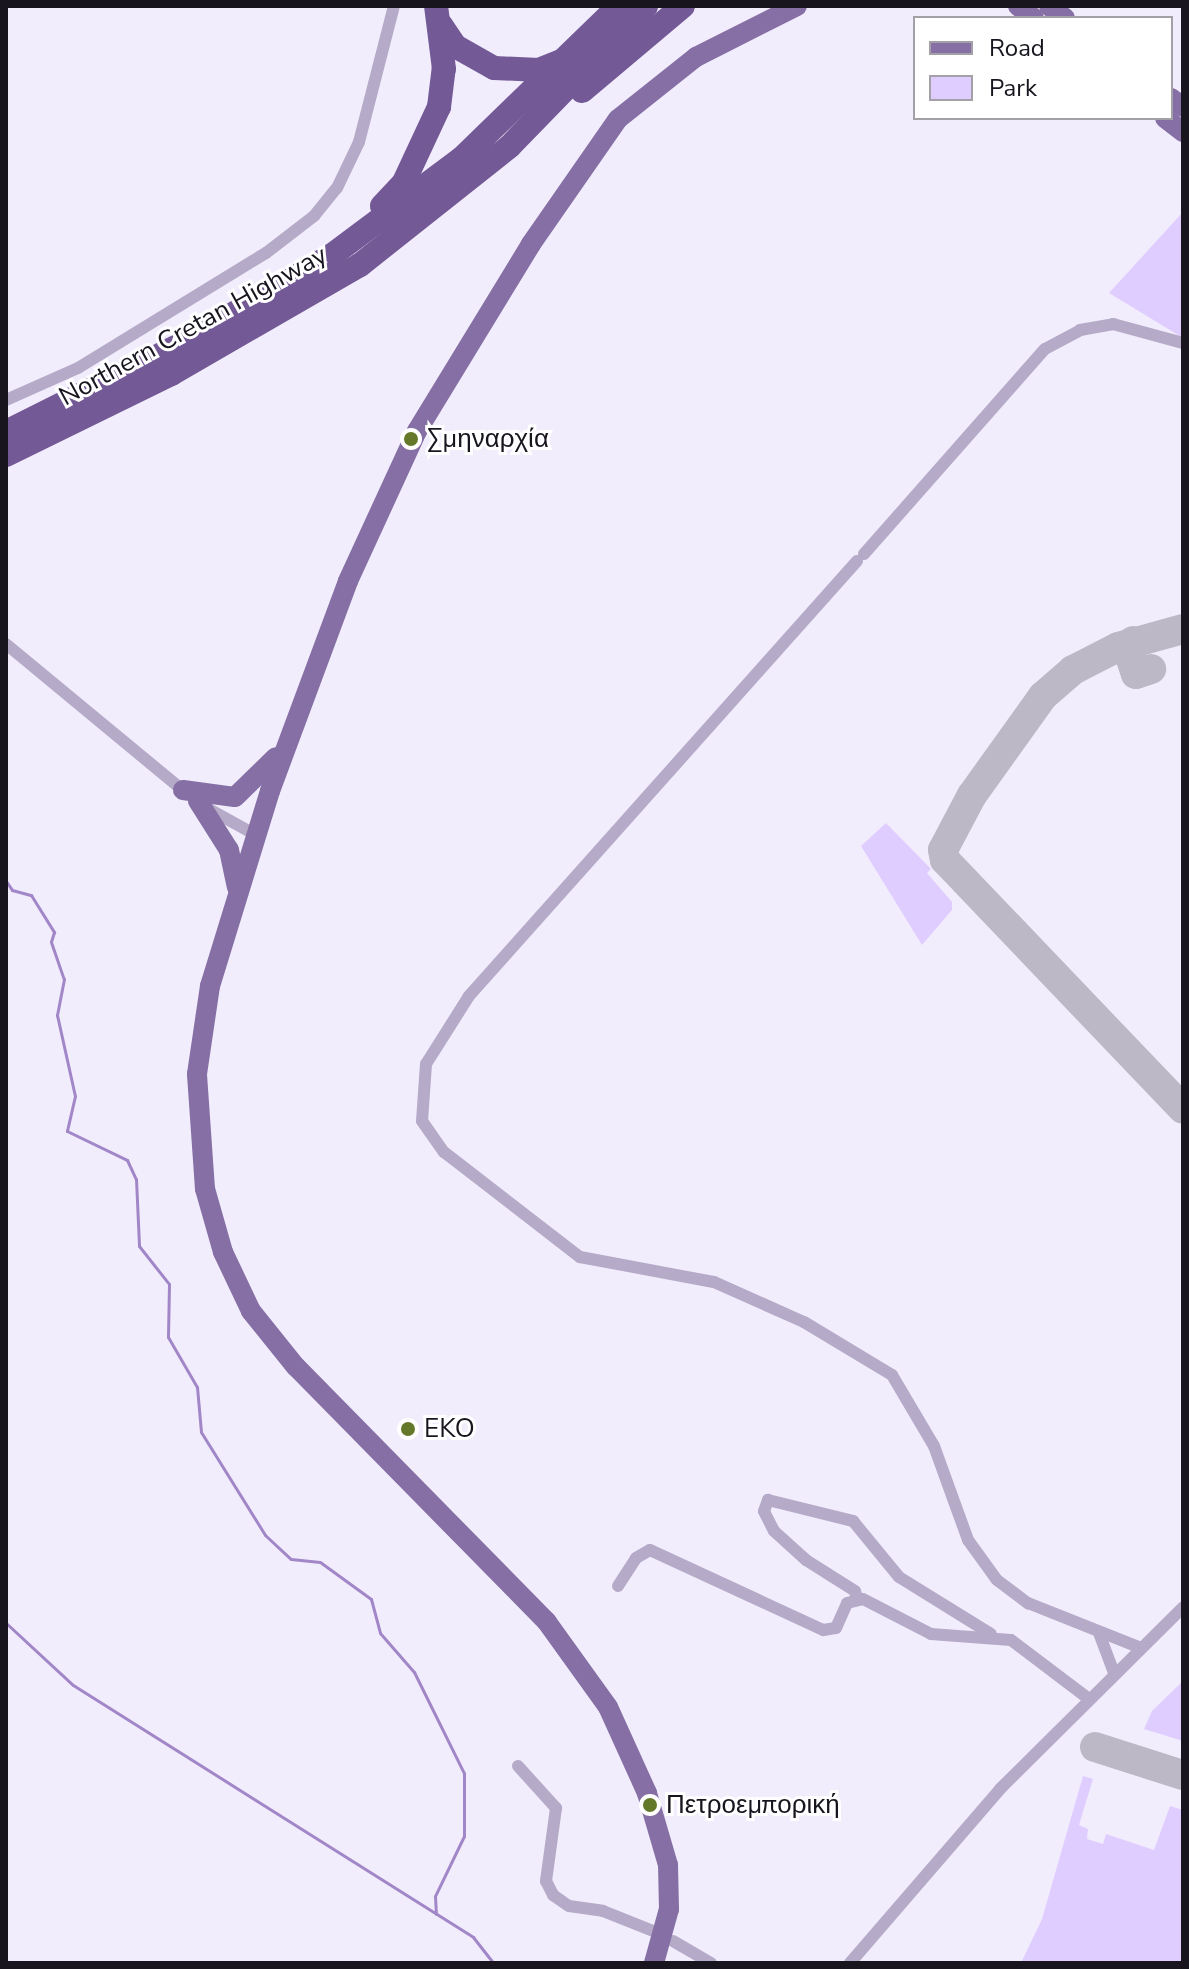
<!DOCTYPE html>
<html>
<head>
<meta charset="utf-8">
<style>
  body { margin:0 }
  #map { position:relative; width:1189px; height:1969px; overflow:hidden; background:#f2edfc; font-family:"Nunito Sans",sans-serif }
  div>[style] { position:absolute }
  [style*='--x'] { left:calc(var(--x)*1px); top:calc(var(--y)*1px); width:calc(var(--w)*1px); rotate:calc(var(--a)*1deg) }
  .green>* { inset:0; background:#e0cdff }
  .stream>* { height:3px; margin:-1.5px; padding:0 1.5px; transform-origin:1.5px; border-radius:1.5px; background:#a287c8 }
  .taxiway>* { height:30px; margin:-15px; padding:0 15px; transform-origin:15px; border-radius:15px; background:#bcb8c5 }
  .street>* { height:12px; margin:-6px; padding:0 6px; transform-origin:6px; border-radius:6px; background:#b5aac8 }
  .primary>* { height:20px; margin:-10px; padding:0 10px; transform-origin:10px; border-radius:10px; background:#856fa4 }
  .highway>* { height:24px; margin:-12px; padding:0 12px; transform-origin:12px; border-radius:12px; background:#735996 }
  .dots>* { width:22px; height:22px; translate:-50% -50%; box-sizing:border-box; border:4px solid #fff; border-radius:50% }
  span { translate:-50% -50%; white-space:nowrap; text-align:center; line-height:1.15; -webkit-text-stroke:6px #fff; paint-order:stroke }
  .street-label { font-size:26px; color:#18151e }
  .poi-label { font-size:26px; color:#18151e }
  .left { translate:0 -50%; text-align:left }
  .frame { position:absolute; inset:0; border:8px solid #18151e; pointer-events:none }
  .legend { position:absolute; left:913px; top:16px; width:260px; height:104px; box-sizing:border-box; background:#fff; border:2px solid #a3a1a5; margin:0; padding:10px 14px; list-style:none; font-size:24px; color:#18151e }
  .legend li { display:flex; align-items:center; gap:16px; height:40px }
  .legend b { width:40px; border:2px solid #a3a1a5 }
</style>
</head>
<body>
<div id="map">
  <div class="green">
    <div style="clip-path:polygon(1183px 212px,1183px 338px,1109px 293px)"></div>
    <div style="clip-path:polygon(886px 823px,931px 869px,927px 873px,952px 902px,952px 910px,922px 945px,861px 846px)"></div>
    <div style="clip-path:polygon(1183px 1681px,1183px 1741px,1144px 1729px,1152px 1711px)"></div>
    <div style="clip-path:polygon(1083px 1776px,1093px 1779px,1079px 1825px,1088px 1829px,1087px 1839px,1103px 1844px,1106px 1834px,1154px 1850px,1170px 1806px,1183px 1810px,1183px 1963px,1021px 1963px,1042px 1919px)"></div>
  </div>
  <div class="stream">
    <div style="--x:6;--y:881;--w:11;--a:56"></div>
    <div style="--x:12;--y:890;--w:20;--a:15"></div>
    <div style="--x:31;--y:895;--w:44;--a:58.1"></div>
    <div style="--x:54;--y:932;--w:10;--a:107"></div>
    <div style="--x:51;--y:942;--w:39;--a:71"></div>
    <div style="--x:64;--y:979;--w:37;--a:101"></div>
    <div style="--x:57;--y:1015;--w:83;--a:77.5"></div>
    <div style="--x:75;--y:1096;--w:36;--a:103"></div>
    <div style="--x:67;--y:1131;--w:67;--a:25.8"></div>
    <div style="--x:127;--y:1160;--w:21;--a:65"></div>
    <div style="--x:136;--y:1179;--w:67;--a:87.4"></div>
    <div style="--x:139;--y:1246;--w:48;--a:51.7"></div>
    <div style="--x:169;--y:1284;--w:53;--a:91.1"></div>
    <div style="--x:168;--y:1337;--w:58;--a:59.9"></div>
    <div style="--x:197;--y:1387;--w:45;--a:84.9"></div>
    <div style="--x:201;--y:1432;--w:121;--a:58.1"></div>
    <div style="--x:265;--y:1535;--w:35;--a:43"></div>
    <div style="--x:291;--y:1559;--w:29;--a:6"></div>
    <div style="--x:320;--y:1562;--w:63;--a:36"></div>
    <div style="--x:371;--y:1599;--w:35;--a:75"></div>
    <div style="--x:380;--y:1633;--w:52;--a:48.9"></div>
    <div style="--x:414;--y:1672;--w:113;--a:63.7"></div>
    <div style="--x:464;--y:1773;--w:63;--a:90"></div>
    <div style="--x:464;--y:1836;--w:67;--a:115.8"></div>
    <div style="--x:435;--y:1896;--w:18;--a:87"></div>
    <div style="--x:6;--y:1623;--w:91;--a:42.8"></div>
    <div style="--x:73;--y:1685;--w:473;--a:32.2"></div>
    <div style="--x:473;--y:1937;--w:33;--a:52"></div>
  </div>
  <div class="taxiway">
    <div style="--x:1183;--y:629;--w:67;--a:164.5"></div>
    <div style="--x:1118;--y:647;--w:51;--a:152.9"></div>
    <div style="--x:1073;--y:670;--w:40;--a:139"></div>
    <div style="--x:1043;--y:696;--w:122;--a:125.6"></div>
    <div style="--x:972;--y:795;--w:62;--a:117.8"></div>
    <div style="--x:943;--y:850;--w:10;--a:79"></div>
    <div style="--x:945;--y:860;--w:344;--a:46.3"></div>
    <div style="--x:1133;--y:641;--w:13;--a:108"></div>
    <div style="--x:1129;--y:653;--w:22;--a:72"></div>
    <div style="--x:1136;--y:674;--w:16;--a:-18"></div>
    <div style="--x:1095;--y:1747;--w:92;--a:17.7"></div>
  </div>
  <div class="street">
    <div style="--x:6;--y:400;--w:79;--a:-24"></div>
    <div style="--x:78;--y:368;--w:220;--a:-31.5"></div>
    <div style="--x:266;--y:253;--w:61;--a:-37.6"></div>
    <div style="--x:314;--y:216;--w:36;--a:-51"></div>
    <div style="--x:337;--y:188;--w:51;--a:-64.4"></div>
    <div style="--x:359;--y:142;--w:140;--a:-75.6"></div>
    <div style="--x:864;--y:554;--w:273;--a:-48.6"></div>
    <div style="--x:1045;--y:349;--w:40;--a:-28"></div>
    <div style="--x:1080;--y:330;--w:34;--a:-10"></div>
    <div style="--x:1113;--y:324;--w:73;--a:15.2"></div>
    <div style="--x:857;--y:561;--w:583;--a:131.73"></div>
    <div style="--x:469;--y:996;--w:80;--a:122.3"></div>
    <div style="--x:426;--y:1064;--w:57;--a:94"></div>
    <div style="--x:422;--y:1121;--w:38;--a:55"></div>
    <div style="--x:444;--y:1152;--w:172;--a:37.7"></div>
    <div style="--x:580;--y:1257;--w:136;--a:10.6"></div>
    <div style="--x:714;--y:1282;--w:98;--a:24"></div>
    <div style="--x:804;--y:1322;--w:103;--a:31.1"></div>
    <div style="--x:892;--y:1375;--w:82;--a:59.4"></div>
    <div style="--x:934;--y:1446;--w:100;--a:70.1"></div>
    <div style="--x:968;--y:1540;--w:49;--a:54.1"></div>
    <div style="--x:997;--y:1580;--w:39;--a:37"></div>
    <div style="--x:1028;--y:1603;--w:122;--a:21.7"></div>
    <div style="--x:6;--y:644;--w:232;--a:39.6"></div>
    <div style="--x:207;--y:808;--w:56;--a:28.9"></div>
    <div style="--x:618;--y:1586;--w:33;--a:-57"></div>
    <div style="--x:636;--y:1558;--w:16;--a:-30"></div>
    <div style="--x:650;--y:1550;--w:191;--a:24.8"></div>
    <div style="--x:823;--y:1630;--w:13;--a:-9"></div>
    <div style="--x:836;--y:1628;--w:27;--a:-66"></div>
    <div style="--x:847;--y:1603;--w:16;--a:-14"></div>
    <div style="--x:863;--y:1599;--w:76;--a:27.2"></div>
    <div style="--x:931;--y:1634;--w:80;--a:4.3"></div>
    <div style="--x:1011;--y:1640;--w:98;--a:37.1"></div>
    <div style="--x:857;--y:1598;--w:7;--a:-106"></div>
    <div style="--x:855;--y:1591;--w:58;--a:-147.7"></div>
    <div style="--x:806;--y:1560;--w:43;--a:-137.8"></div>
    <div style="--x:774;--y:1531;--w:22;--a:-117"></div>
    <div style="--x:764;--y:1511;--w:12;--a:-70"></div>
    <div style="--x:768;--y:1500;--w:88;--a:13.9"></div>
    <div style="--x:853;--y:1521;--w:72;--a:50.6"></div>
    <div style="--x:899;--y:1577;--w:108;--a:31.8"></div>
    <div style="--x:1099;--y:1633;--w:43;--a:69.4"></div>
    <div style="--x:518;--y:1766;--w:57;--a:47.9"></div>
    <div style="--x:556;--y:1808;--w:74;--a:97.8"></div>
    <div style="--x:546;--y:1881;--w:16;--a:63"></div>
    <div style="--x:553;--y:1895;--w:19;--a:35"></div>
    <div style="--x:569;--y:1906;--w:34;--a:8"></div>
    <div style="--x:603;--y:1911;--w:54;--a:21.8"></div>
    <div style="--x:673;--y:1941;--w:44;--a:30.1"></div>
    <div style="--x:850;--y:1963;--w:230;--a:-49.2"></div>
    <div style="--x:1000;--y:1789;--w:258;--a:-44.8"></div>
  </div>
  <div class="primary">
    <div style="--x:1018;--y:6;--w:20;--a:37"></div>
    <div style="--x:1049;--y:6;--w:20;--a:37"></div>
    <div style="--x:1171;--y:98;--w:15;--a:37"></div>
    <div style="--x:1165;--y:118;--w:23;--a:38"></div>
    <div style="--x:183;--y:790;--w:52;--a:7.7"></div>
    <div style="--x:235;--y:797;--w:57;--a:-44.3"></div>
    <div style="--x:198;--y:801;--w:58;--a:57.7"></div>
    <div style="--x:229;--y:850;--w:38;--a:78"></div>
    <div style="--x:654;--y:1963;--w:56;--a:-74.5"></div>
    <div style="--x:669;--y:1909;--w:44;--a:-91.3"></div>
    <div style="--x:668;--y:1865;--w:75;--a:-106.3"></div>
    <div style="--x:647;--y:1793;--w:94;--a:-114.4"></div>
    <div style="--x:608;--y:1707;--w:105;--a:-125.7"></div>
    <div style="--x:547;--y:1622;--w:358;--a:-134.5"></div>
    <div style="--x:296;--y:1367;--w:72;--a:-128.8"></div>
    <div style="--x:251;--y:1311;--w:65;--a:-115.4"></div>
    <div style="--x:223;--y:1252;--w:66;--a:-105.9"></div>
    <div style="--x:205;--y:1189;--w:115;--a:-94"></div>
    <div style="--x:197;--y:1074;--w:89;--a:-81.6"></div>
    <div style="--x:210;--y:986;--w:204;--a:-72.9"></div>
    <div style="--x:270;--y:791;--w:224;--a:-69.6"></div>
    <div style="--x:348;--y:581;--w:165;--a:-65.3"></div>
    <div style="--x:417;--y:431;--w:219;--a:-58.6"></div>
    <div style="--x:531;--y:244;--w:152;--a:-55.2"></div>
    <div style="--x:618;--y:119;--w:100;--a:-38.5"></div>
    <div style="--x:696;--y:57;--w:113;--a:-26.8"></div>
  </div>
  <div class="highway">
    <div style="--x:441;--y:25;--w:25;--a:56"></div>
    <div style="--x:455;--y:46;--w:45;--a:29.4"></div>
    <div style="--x:494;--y:68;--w:45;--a:2.5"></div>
    <div style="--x:539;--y:70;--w:27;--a:-22"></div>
    <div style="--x:582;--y:91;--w:132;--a:-40.1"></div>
    <div style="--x:382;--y:206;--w:33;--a:-47"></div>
    <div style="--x:404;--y:182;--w:83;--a:-65"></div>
    <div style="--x:439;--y:107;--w:38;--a:-83"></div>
    <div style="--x:444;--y:69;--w:64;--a:-97.2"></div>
    <div style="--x:6;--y:432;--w:201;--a:-26.6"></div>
    <div style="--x:186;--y:342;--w:170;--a:-30.8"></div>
    <div style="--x:332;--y:255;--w:162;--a:-36.7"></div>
    <div style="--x:462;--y:158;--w:219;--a:-44.1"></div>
    <div style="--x:6;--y:455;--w:184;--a:-26.1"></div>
    <div style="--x:171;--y:374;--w:218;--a:-30"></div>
    <div style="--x:360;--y:265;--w:191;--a:-38.4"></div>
    <div style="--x:510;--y:146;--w:195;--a:-45.8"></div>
  </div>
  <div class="dots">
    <div style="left:411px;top:439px;background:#637828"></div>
    <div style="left:408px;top:1429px;background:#637828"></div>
    <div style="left:650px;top:1805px;background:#637828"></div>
  </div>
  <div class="street-label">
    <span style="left:193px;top:326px;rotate:-29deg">Northern Cretan Highway</span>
  </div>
  <div class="poi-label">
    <span class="left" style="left:427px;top:439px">Σμηναρχία</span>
    <span class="left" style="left:424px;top:1429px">EKO</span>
    <span class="left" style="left:666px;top:1805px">Πετροεμπορική</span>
  </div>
  <div class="frame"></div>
  <ul class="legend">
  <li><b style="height:10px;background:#856fa4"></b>Road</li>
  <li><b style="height:22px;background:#e0cdff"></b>Park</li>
  </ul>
</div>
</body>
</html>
